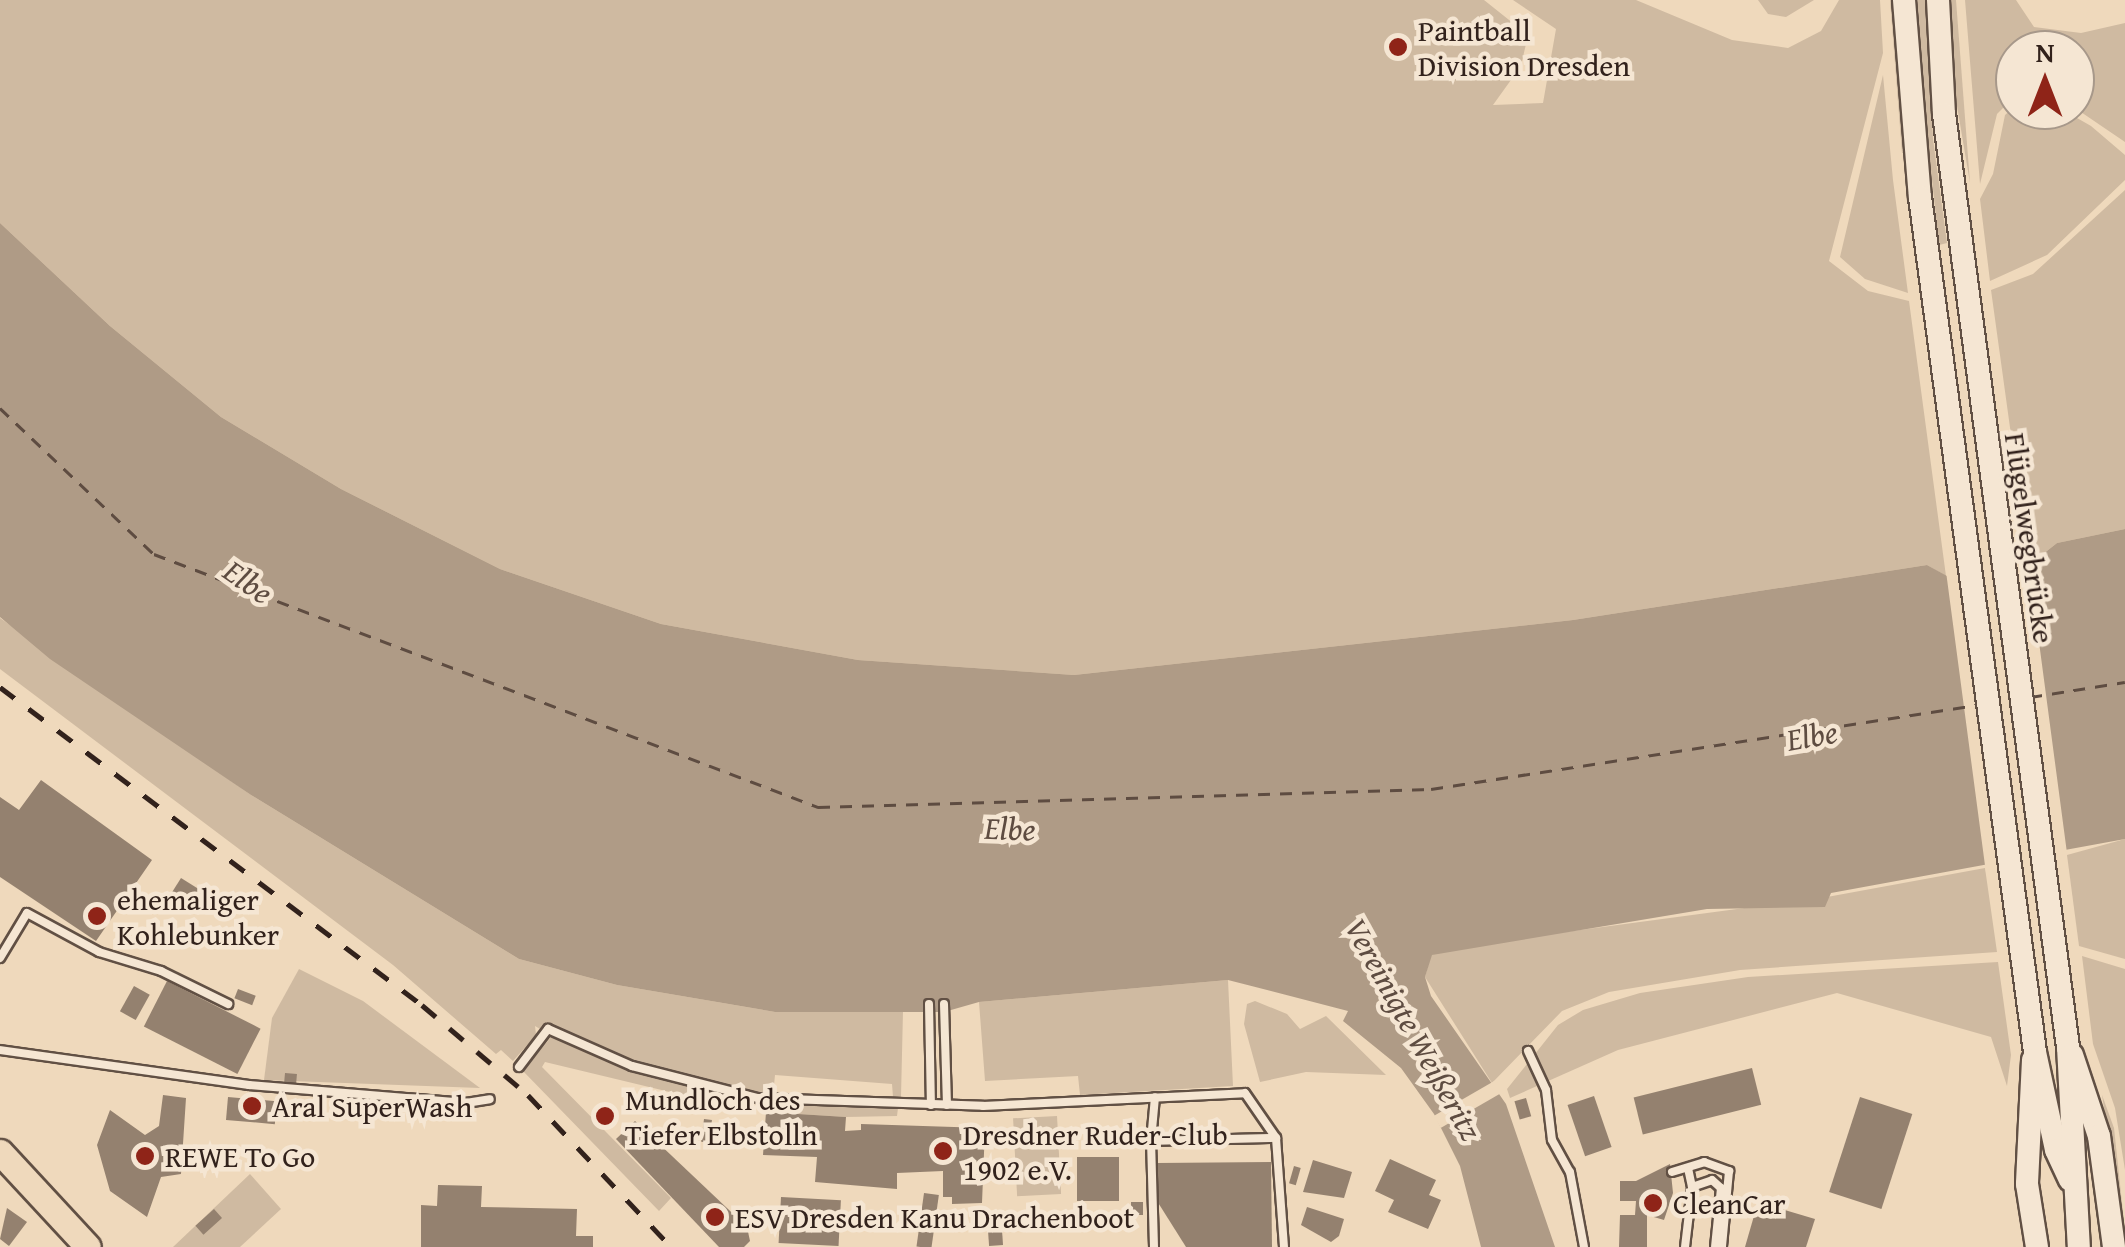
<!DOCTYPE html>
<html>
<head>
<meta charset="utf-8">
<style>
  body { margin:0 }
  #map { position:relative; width:2125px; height:1247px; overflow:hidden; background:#efd9bc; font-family:"Gentium Book Plus",serif }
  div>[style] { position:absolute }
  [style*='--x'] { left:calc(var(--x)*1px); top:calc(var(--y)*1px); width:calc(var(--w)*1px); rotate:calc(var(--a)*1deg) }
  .green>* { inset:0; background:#cfbaa1; transform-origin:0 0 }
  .water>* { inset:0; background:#af9b86 }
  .pier>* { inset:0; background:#efd9bc; transform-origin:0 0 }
  .ferry>* { height:2.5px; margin-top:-1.25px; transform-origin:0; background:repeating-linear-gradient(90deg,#5e4c41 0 12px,transparent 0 22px) }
  .building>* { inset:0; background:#94816f; transform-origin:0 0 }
  .roads { filter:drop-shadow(2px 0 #615044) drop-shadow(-2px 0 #615044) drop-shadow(0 2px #615044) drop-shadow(0 -2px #615044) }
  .lane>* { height:8px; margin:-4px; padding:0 4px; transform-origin:4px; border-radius:4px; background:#f5e6d3 }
  .secondary>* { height:22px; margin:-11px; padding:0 11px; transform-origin:11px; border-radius:11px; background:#f5e6d3 }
  .primary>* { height:25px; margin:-12.5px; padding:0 12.5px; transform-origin:12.5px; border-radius:12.5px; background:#efd9bc }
  .rail>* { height:5px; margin-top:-2.5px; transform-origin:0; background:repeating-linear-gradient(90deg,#32221c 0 18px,transparent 0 36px) }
  .dots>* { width:28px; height:28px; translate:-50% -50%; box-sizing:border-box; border:5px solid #f5e6d3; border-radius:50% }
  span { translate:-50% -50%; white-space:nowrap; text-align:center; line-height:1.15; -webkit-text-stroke:9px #f5e6d3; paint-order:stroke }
  .poi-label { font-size:30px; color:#32221c }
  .left { translate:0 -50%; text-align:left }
  .street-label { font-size:30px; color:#32221c }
  .water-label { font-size:32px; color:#5e4c41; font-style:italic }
  .north { position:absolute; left:1995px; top:30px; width:100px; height:100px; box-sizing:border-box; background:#f5e6d3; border:2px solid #a7988a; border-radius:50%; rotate:0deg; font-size:28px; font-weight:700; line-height:40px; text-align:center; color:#32221c }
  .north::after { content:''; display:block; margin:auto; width:35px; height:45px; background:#8f2418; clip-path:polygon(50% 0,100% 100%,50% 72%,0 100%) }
</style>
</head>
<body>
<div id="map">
  <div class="green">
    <div style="clip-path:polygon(0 0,1484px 0,1528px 35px,1521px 66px,1493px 105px,1543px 103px,1556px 29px,1513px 0,1636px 0,1732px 40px,1788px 48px,1821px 31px,1839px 0,1880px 0,1883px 53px,1829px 261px,1868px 291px,1909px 301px,1946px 576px,1927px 565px,1573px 620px,1074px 675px,858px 660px,661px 624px,500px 569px,341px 489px,221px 417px,110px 326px,0 223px)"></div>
    <div style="clip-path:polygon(1758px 0,1814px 0,1786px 17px,1768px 14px)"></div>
    <div style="clip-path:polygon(1890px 0,1894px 0,1905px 153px,1902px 153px)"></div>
    <div style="clip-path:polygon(1913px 0,1926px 0,1933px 139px,1947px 243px,1939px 245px)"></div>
    <div style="clip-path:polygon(1951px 0,1956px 0,1970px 183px,1955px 94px)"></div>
    <div style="clip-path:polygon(1965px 0,2016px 0,2034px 27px,2081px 33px,2125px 23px,2125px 142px,2075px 108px,2075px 50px,2015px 50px,2015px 96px,1997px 114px,1980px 184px)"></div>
    <div style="clip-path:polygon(1883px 75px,1893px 180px,1908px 293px,1865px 279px,1840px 257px)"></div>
    <div style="clip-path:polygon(2015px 106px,2063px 110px,2091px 126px,2125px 155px,2125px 180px,2047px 255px,1990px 281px,1980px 199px,1993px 174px,2005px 115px)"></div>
    <div style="clip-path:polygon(2125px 190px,2125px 529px,2057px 543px,2029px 565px,1991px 290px,2033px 274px)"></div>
    <div style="clip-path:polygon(0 618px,251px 795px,519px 959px,617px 985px,775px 1012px,903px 1011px,901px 1097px,893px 1097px,892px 1084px,775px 1075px,773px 1095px,746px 1101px,749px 1111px,545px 1062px,542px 1067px,671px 1198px,659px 1211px,523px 1071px,552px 1036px,535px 1026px,536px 1035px,513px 1061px,501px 1050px,496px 1054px,393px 965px,0 669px)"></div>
    <div style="clip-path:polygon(2125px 839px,2125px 959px,2079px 946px,2067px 855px)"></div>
    <div style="clip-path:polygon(1985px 868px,1997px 952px,1740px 970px,1609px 992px,1562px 1011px,1492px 1083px,1425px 977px,1431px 955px,1452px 947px,1827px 897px)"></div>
    <div style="clip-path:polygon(2082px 956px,2125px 969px,2125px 1170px,2115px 1108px,2093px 1044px)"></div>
    <div style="clip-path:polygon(1998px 962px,2011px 1055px,2007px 1086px,1991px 1037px,1837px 993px,1618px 1050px,1510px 1098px,1507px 1089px,1558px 1025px,1583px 1010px,1640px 993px,1748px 977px)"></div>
    <div style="clip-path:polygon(299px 969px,363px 1001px,480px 1088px,264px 1080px,272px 1018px)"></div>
    <div style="clip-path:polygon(1228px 980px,1233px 1086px,1080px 1095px,1078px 1076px,985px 1081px,979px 1002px)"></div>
    <div style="clip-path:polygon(1255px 1001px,1287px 1014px,1300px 1029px,1326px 1016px,1386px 1075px,1306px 1072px,1260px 1082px,1244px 1024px,1247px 1004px)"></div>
    <div style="clip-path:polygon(2102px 1095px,2114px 1128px,2125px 1231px,2121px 1218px)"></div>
    <div style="clip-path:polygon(769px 1104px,898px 1108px,897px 1116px,846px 1117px,766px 1112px)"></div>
    <div style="left:1057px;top:1116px;width:78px;height:44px;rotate:87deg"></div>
    <div style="clip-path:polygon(250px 1174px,281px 1209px,240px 1247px,173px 1247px)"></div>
  </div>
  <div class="water">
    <div style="clip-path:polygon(0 223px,110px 326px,221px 417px,341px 489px,500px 569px,661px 624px,858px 660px,1074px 675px,1573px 620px,1927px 565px,1947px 576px,2029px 565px,2057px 543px,2125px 529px,2125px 839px,1831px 893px,1825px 907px,1707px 909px,1432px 955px,1425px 977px,1431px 996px,1506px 1104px,1555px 1247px,1481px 1247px,1460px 1166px,1434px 1114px,1401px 1068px,1343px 1021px,1348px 1011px,1228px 980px,979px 1002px,944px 1012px,775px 1012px,617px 985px,519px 959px,251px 795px,50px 659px,0 617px)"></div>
  </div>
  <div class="pier">
    <div style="clip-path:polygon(2028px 559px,2067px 853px,1986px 873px,1945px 564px,1949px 570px)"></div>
    <div style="left:1496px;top:1080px;width:14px;height:72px;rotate:60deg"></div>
  </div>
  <div class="ferry">
    <div style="--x:0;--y:408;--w:212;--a:43.5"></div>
    <div style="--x:154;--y:554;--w:711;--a:20.86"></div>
    <div style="--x:818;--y:807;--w:613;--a:-1.68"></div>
    <div style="--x:1431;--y:789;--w:552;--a:-8.75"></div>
    <div style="--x:2030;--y:697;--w:96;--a:-9"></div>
  </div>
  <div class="building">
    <div style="clip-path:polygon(41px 780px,152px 860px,96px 941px,0 877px,0 797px,19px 810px)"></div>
    <div style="left:181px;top:878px;width:25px;height:19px;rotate:32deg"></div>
    <div style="left:167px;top:981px;width:105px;height:51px;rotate:27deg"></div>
    <div style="left:134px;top:986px;width:18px;height:29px;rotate:29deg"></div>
    <div style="left:238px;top:989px;width:19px;height:10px;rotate:21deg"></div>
    <div style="left:1752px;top:1068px;width:38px;height:122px;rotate:76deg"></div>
    <div style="left:285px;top:1073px;width:12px;height:9px;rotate:5deg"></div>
    <div style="clip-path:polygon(163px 1095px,186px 1098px,181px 1174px,161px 1177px,147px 1217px,110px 1191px,97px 1145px,110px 1110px,145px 1135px,159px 1126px)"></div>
    <div style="left:1594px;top:1096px;width:54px;height:28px;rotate:71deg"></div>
    <div style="left:228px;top:1097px;width:49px;height:23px;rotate:5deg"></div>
    <div style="left:1860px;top:1097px;width:55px;height:100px;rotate:18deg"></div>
    <div style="left:1526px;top:1098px;width:19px;height:12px;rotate:74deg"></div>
    <div style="clip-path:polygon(766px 1112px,846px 1117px,845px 1131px,861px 1130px,861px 1124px,985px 1128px,982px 1203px,952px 1204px,952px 1197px,943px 1197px,943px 1171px,897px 1173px,897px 1189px,815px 1182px,817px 1157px,763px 1155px)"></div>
    <div style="left:704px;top:1119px;width:8px;height:23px;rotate:7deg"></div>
    <div style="clip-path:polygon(635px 1121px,747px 1227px,750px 1241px,744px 1247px,719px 1247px,616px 1139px)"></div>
    <div style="left:1077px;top:1157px;width:42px;height:44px"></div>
    <div style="clip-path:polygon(1390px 1159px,1436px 1180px,1429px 1195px,1441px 1200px,1428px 1229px,1388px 1212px,1394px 1200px,1375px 1191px)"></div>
    <div style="clip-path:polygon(1313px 1160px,1352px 1172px,1344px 1198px,1303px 1192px)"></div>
    <div style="clip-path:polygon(1271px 1162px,1272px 1247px,1186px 1247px,1157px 1201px,1157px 1163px)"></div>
    <div style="clip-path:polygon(1670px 1164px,1673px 1193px,1664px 1220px,1647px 1215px,1647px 1247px,1619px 1247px,1620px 1215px,1635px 1215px,1636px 1201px,1620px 1201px,1620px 1181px,1636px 1181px)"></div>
    <div style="left:1294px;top:1166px;width:7px;height:18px;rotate:16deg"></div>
    <div style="clip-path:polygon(438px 1185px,482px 1186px,481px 1207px,577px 1209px,576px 1236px,593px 1236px,593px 1247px,421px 1247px,421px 1205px,437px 1206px)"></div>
    <div style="left:924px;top:1193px;width:15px;height:54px;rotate:8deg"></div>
    <div style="left:781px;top:1197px;width:60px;height:46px;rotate:3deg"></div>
    <div style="left:1131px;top:1202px;width:12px;height:13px"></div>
    <div style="clip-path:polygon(1758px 1202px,1815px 1219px,1806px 1247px,1745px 1247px)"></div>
    <div style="clip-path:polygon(1307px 1207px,1344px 1219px,1339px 1236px,1331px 1242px,1301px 1225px)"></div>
    <div style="clip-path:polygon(7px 1208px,27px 1222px,9px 1246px,0 1239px)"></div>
    <div style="left:214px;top:1209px;width:12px;height:25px;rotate:48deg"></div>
    <div style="left:1002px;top:1230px;width:15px;height:14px;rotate:86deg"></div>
  </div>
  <div class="roads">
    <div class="lane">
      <div style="--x:0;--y:958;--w:52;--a:-59"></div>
      <div style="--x:27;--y:913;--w:82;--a:28.4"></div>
      <div style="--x:99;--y:952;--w:65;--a:17"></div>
      <div style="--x:161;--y:971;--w:75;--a:26.2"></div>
      <div style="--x:929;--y:1004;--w:101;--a:88.9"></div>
      <div style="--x:944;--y:1004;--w:101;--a:88.3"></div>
      <div style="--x:0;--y:1050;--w:251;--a:8"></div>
      <div style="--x:249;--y:1085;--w:218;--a:4.7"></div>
      <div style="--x:466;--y:1103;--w:24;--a:-9"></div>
      <div style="--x:1528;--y:1051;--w:43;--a:65.2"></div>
      <div style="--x:1546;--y:1090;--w:50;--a:83.2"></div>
      <div style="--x:1552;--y:1140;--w:37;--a:61"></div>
      <div style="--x:1570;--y:1172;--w:76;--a:79.4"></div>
      <div style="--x:519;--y:1067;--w:48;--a:-52.7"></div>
      <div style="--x:548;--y:1029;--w:92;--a:23.8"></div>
      <div style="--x:632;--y:1066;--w:130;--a:14.3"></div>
      <div style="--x:758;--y:1098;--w:225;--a:2"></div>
      <div style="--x:983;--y:1106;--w:262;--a:-2.8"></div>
      <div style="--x:1245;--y:1093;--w:55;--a:55.4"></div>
      <div style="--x:1276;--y:1138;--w:109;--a:85.8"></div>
      <div style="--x:1151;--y:1141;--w:44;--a:-84.8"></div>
      <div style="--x:1672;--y:1172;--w:34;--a:-17"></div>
      <div style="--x:1704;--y:1162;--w:27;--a:20"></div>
      <div style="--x:1729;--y:1171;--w:76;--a:95.3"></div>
      <div style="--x:1692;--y:1187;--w:21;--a:-19"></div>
      <div style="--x:1712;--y:1180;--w:12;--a:42"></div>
      <div style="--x:1721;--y:1188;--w:59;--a:95.8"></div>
      <div style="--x:1154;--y:1247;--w:106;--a:-91.6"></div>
      <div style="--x:1151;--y:1141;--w:125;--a:-1.4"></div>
      <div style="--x:1685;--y:1247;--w:60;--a:-83.3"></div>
      <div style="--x:1692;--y:1187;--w:19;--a:-102"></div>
    </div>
    <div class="secondary">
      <div style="--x:1904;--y:0;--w:198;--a:85.4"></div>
      <div style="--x:1920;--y:197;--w:863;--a:82.34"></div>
      <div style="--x:2035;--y:1052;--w:100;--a:77.9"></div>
      <div style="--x:2056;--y:1150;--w:33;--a:65"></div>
      <div style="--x:1938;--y:0;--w:114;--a:87"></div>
      <div style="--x:1944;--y:114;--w:941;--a:82.43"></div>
      <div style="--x:2068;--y:1047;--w:200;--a:86.9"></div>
      <div style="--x:2072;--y:1055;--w:85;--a:71.6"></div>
      <div style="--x:2099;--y:1136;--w:112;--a:82.3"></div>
      <div style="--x:2033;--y:1060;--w:124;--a:92.8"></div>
      <div style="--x:2027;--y:1184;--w:64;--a:81"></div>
    </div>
    <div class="primary">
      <div style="--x:0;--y:1152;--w:129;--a:47.2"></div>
    </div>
  </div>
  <div class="rail">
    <div style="--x:0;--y:687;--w:528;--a:37"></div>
    <div style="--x:422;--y:1005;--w:139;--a:40.3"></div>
    <div style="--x:528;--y:1095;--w:209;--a:46.7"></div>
  </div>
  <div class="dots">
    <div style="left:1398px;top:47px;background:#8f2418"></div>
    <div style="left:97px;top:916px;background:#8f2418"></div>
    <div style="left:252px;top:1106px;background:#8f2418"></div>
    <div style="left:605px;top:1116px;background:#8f2418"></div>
    <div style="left:943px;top:1151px;background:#8f2418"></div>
    <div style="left:145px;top:1156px;background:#8f2418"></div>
    <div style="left:1653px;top:1203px;background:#8f2418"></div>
    <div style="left:715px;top:1217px;background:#8f2418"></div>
  </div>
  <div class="poi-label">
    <span class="left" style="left:1418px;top:47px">Paintball<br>Division Dresden</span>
    <span class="left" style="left:117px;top:916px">ehemaliger<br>Kohlebunker</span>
    <span class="left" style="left:625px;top:1116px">Mundloch des<br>Tiefer Elbstolln</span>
    <span class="left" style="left:272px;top:1106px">Aral SuperWash</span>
    <span class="left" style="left:963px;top:1151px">Dresdner Ruder-Club<br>1902 e.V.</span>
    <span class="left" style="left:165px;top:1156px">REWE To Go</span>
    <span class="left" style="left:1673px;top:1203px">CleanCar</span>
    <span class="left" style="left:735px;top:1217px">ESV Dresden Kanu Drachenboot</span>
  </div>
  <div class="street-label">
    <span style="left:2030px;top:538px;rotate:82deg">Flügelwegbrücke</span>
  </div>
  <div class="water-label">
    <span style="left:248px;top:582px;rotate:35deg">Elbe</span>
    <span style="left:1812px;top:736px;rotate:-10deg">Elbe</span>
    <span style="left:1010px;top:829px;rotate:2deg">Elbe</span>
    <span style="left:1413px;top:1029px;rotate:61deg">Vereinigte Weißeritz</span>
  </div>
  <div class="north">N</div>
</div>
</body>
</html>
